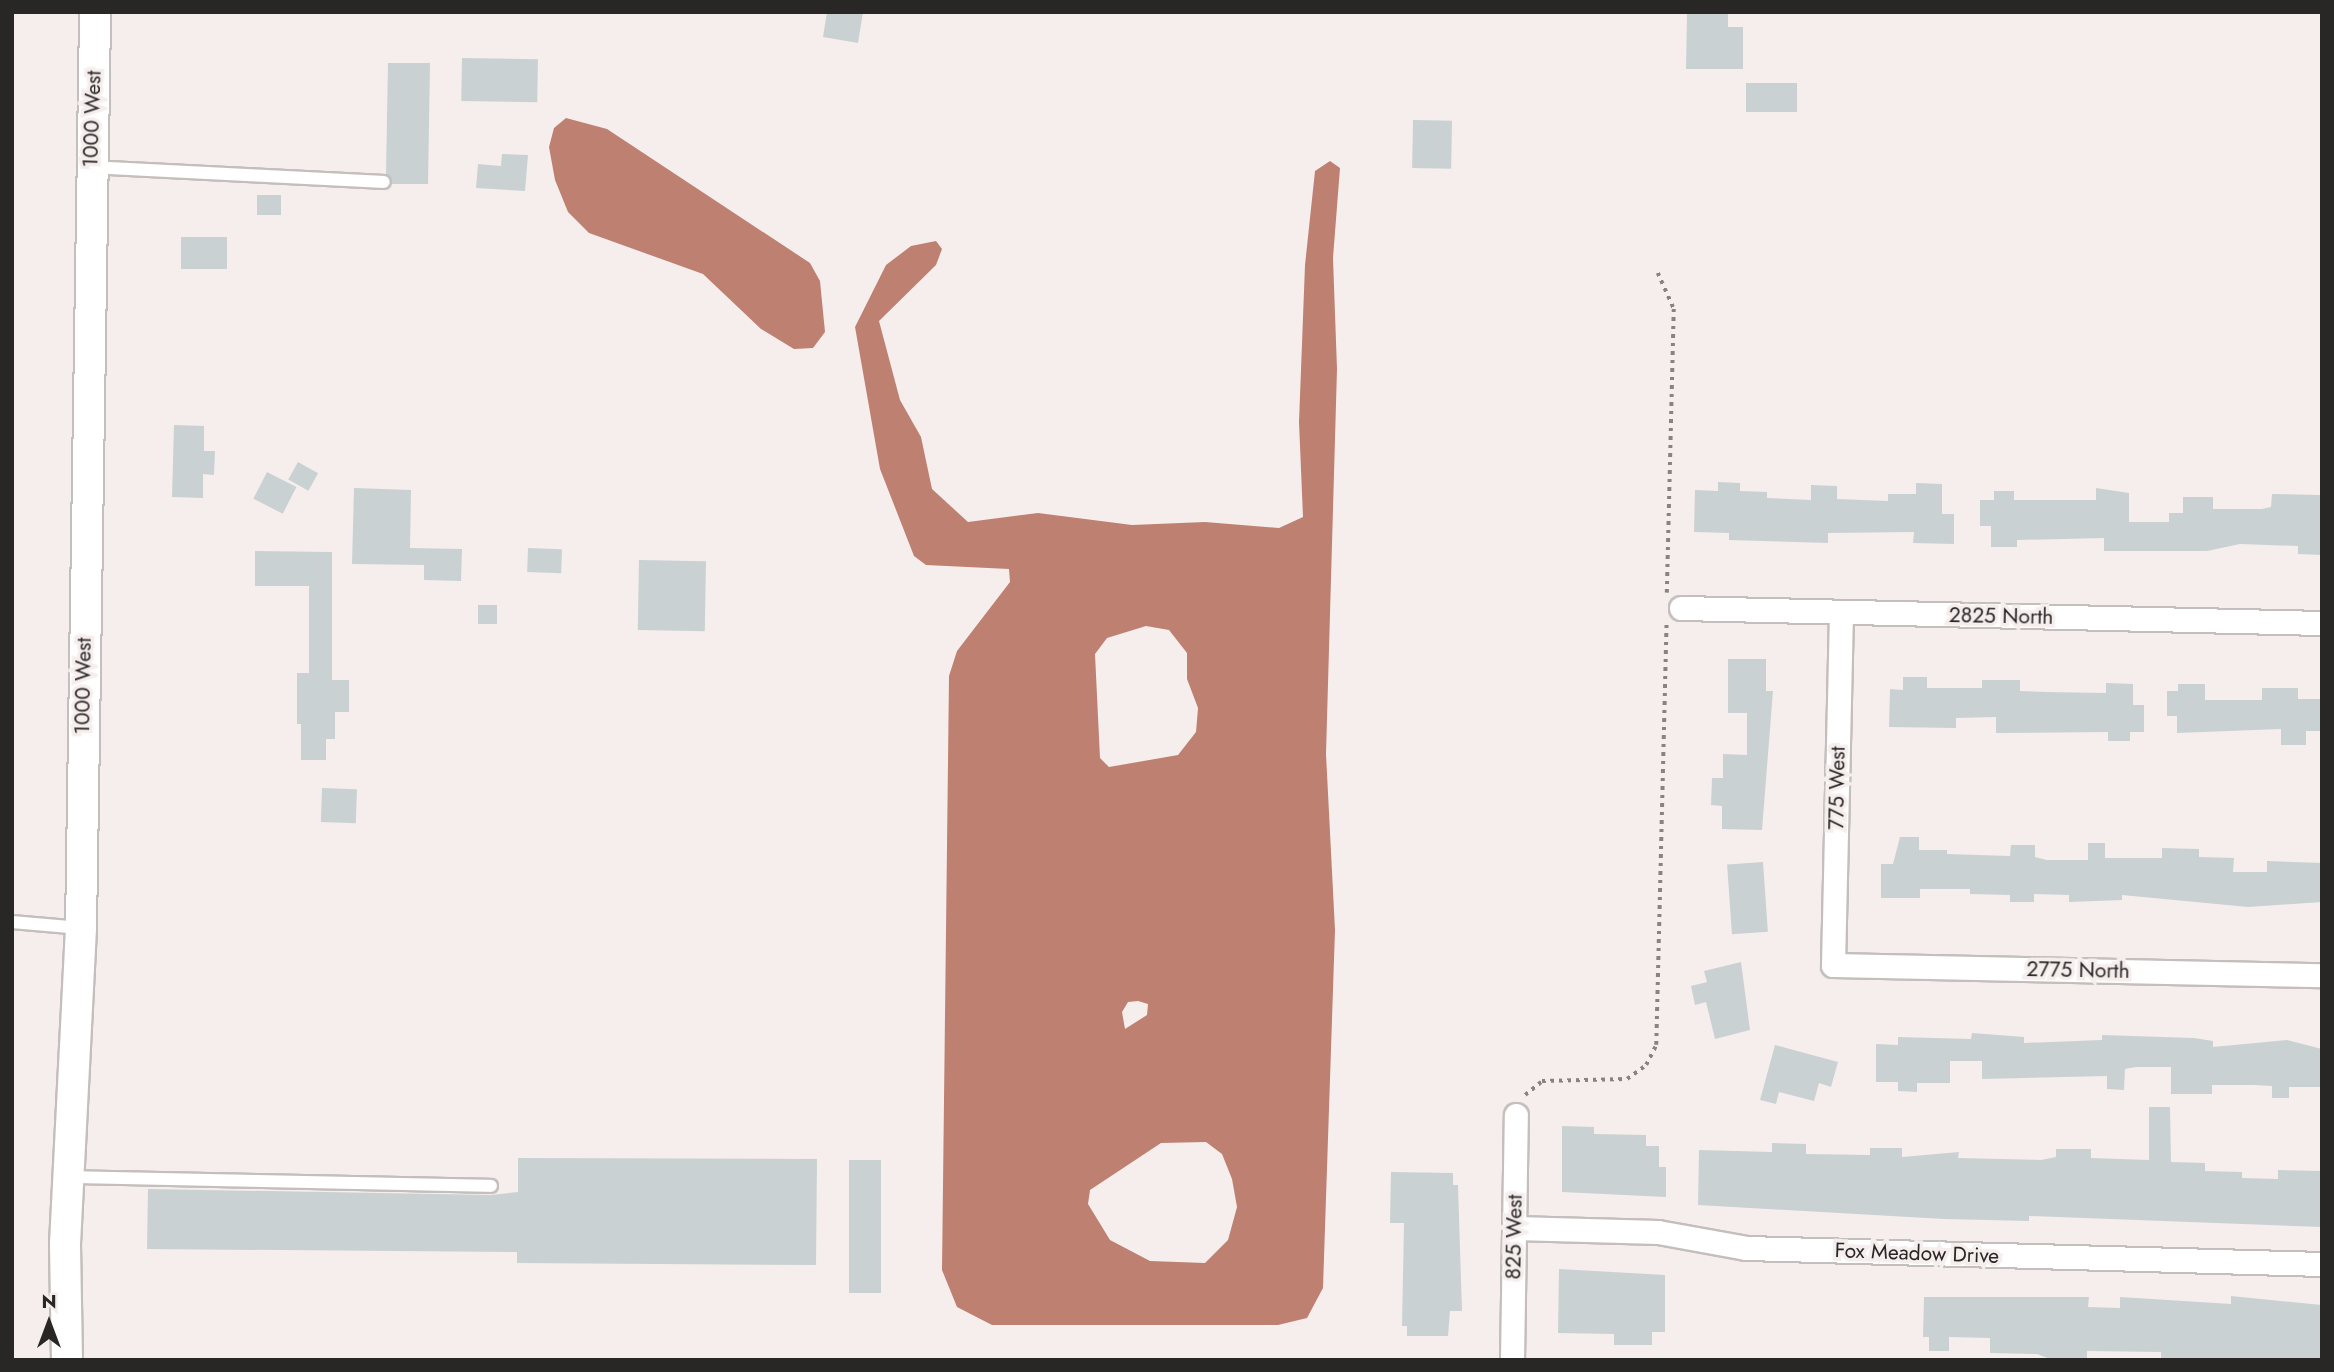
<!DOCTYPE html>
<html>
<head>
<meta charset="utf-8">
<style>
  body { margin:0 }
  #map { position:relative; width:2334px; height:1372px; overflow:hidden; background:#f5eeed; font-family:Jost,sans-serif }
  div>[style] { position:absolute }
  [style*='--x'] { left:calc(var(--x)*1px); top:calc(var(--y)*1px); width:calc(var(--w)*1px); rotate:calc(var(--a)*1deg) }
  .water>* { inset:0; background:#be8071 }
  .building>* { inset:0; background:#cad1d2; transform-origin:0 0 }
  .path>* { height:3.5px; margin-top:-1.75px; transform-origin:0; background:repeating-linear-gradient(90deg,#888382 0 3.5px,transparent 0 8.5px) }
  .roads { filter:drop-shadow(2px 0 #c4bebc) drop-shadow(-2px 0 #c4bebc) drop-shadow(0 2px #c4bebc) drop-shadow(0 -2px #c4bebc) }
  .service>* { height:12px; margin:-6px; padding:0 6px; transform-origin:6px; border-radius:6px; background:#fff }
  .minor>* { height:23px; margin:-11.5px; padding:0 11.5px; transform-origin:11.5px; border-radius:11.5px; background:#fff }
  .tertiary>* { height:30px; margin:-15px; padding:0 15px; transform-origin:15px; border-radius:15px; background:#fff }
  span { translate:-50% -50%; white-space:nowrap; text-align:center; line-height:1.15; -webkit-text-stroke:7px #f5eeed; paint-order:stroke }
  .street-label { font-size:21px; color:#292626 }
  .frame { position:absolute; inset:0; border:14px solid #292626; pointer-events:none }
  .north { position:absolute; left:14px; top:1288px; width:70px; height:70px; -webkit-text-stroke:5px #f5eeed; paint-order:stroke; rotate:0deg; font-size:19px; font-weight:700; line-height:28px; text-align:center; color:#292626 }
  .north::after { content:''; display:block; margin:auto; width:24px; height:32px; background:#292626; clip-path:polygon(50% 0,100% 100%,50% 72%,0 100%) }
</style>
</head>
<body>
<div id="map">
  <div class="water">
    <div style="clip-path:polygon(566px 118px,607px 129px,810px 263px,820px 281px,825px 332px,813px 348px,794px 349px,761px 329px,703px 274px,589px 233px,568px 212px,555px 180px,549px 147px,554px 128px)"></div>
    <div style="clip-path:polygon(evenodd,1330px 161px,1340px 168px,1333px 258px,1337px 369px,1326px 754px,1335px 930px,1323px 1288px,1307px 1318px,1278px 1325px,992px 1325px,957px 1307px,942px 1270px,949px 676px,957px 651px,1010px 582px,1009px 569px,926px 565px,914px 556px,880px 469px,855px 327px,886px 265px,911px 246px,936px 241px,942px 249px,936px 265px,879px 321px,900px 400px,921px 437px,932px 489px,968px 522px,1038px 513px,1132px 525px,1205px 522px,1279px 528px,1303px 517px,1299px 422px,1305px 265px,1315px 171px,1330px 161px,1146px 626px,1169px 630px,1187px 653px,1187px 679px,1198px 708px,1196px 732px,1178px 755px,1109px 767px,1100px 758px,1095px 654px,1107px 638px,1146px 626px,1330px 161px,1138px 1001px,1148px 1004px,1147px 1015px,1125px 1029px,1122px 1012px,1128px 1002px,1138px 1001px,1330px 161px,1206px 1142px,1222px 1154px,1232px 1179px,1237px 1207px,1228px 1240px,1205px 1263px,1150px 1261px,1110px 1240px,1088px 1204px,1090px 1190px,1161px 1143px,1206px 1142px)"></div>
  </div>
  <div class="building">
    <div style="clip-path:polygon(827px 12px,863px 12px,858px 43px,823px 37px)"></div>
    <div style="clip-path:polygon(1687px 12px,1728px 12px,1728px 27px,1743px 27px,1743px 69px,1686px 69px)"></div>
    <div style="left:462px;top:58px;width:76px;height:43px;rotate:1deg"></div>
    <div style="clip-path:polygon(388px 63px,430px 63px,428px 184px,392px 184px,386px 174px)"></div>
    <div style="left:1797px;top:83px;width:29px;height:51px;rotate:90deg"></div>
    <div style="left:1413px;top:120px;width:39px;height:48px;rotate:1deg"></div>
    <div style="clip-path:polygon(502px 154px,528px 155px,525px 191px,476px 188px,478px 164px,501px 166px)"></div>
    <div style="left:257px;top:195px;width:24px;height:20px"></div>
    <div style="left:181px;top:237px;width:46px;height:32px"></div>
    <div style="clip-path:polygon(174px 425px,204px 426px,204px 451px,215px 451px,214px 475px,203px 474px,203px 498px,172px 497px)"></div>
    <div style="left:298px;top:462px;width:23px;height:20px;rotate:29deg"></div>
    <div style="left:267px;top:472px;width:33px;height:30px;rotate:27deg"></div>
    <div style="clip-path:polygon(1718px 482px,1740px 483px,1740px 491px,1767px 492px,1767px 498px,1811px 500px,1811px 485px,1837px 486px,1837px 499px,1888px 501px,1888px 494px,1916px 494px,1916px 483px,1942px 484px,1942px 514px,1954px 514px,1954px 544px,1913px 543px,1914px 532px,1828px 533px,1828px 543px,1729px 540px,1729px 533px,1694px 532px,1695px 490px,1718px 491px)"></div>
    <div style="clip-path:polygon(354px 488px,411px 490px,410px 548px,462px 549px,461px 581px,424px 580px,424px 565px,352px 564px)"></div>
    <div style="clip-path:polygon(2096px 488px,2129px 493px,2129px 522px,2169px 522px,2169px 513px,2183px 513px,2183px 497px,2213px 497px,2213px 509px,2262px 509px,2271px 507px,2272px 494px,2320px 495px,2322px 555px,2298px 554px,2298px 546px,2240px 544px,2207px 551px,2104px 551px,2104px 538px,2017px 540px,2017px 547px,1991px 547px,1991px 526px,1980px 526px,1980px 500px,1994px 500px,1994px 491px,2014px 491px,2014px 500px,2096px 500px)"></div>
    <div style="left:528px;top:548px;width:34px;height:24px;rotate:2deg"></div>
    <div style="clip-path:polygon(255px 551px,332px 552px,332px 680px,349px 680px,349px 712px,335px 712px,335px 739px,326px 739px,326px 760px,301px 760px,301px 724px,297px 724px,297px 673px,309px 673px,309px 586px,255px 586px)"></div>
    <div style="left:639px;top:560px;width:67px;height:70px;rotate:1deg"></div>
    <div style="left:478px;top:605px;width:19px;height:19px"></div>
    <div style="clip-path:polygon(1728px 659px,1766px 659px,1766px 691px,1773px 691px,1762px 830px,1722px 829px,1722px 806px,1711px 805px,1712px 778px,1723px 778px,1723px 754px,1747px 755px,1747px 713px,1728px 713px)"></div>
    <div style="clip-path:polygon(1903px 677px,1927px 677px,1927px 688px,1982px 688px,1982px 680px,2020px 680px,2020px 691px,2046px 692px,2106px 693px,2106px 683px,2133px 684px,2133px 705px,2144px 705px,2144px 732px,2130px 732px,2130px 741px,2108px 741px,2108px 732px,1996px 733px,1996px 717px,1956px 718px,1956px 728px,1889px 727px,1890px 689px,1903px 690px)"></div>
    <div style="clip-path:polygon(2178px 684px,2205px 684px,2205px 700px,2262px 700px,2262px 688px,2298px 688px,2298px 699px,2322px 699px,2322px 731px,2306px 731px,2306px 745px,2281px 745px,2281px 729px,2177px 733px,2177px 716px,2167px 716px,2167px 691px,2178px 691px)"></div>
    <div style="left:322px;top:788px;width:35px;height:34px;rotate:2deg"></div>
    <div style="clip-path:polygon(1900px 837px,1919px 837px,1919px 850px,1947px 850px,1947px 854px,2010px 856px,2011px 845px,2035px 845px,2035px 857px,2047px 860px,2088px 860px,2088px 843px,2105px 843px,2105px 858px,2162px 858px,2162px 848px,2199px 849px,2199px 857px,2234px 858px,2233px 872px,2267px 872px,2267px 861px,2322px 863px,2322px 902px,2248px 907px,2122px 895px,2122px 900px,2069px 902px,2069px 895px,2034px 894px,2034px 902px,2010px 902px,2010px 895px,1970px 894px,1970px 889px,1920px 889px,1920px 898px,1881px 898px,1881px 864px,1893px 864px)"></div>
    <div style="left:1763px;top:862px;width:70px;height:36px;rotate:86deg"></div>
    <div style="clip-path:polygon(1741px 962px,1750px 1030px,1715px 1039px,1706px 1002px,1695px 1005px,1691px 986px,1707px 982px,1704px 971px)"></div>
    <div style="clip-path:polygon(1972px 1033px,2024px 1037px,2024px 1043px,2102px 1040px,2102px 1035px,2194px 1038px,2213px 1041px,2213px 1047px,2287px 1040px,2322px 1049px,2322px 1087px,2289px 1087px,2289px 1098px,2272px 1098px,2272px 1086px,2254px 1085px,2212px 1085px,2212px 1094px,2171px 1094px,2171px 1067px,2136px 1067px,2125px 1069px,2124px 1090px,2107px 1089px,2107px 1076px,1982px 1079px,1982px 1061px,1950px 1061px,1950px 1083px,1917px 1083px,1917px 1092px,1898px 1091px,1898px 1082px,1876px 1082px,1876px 1044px,1898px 1045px,1898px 1037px,1971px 1039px)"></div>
    <div style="clip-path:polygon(1775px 1045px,1838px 1062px,1831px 1087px,1819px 1083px,1814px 1101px,1779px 1092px,1776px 1104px,1760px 1100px)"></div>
    <div style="clip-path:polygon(2149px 1107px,2170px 1107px,2171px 1162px,2205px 1163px,2205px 1171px,2242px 1172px,2242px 1178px,2278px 1179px,2278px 1170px,2322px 1171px,2322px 1227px,2029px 1216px,2029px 1221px,1944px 1219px,1698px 1205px,1699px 1150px,1772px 1152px,1772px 1143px,1806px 1144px,1806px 1154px,1870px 1155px,1870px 1148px,1902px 1148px,1902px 1157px,1959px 1152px,1958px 1158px,2041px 1160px,2056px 1157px,2056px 1149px,2091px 1149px,2091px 1158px,2149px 1160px)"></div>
    <div style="clip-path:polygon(1562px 1126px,1594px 1127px,1594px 1134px,1646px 1135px,1646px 1146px,1659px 1146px,1659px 1167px,1666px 1167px,1666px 1197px,1562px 1192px)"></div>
    <div style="clip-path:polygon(518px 1158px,817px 1159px,816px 1265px,517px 1263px,517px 1252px,147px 1249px,148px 1189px,491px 1195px,518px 1192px)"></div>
    <div style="left:849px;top:1160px;width:32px;height:133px"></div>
    <div style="clip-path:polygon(1391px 1172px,1453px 1173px,1453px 1185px,1458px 1185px,1462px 1311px,1450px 1311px,1448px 1336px,1407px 1336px,1407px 1326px,1402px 1326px,1404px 1223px,1390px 1223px)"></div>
    <div style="clip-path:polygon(1559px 1269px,1665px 1275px,1665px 1332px,1652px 1332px,1652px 1345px,1614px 1345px,1614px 1334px,1558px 1333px)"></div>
    <div style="clip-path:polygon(2231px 1296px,2322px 1305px,2322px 1360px,2161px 1360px,2161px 1352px,2087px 1351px,2087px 1360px,2053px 1360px,2037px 1354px,1990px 1353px,1990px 1338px,1949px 1337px,1949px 1351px,1929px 1351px,1929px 1337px,1923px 1337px,1924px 1297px,2089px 1297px,2088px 1307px,2120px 1308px,2120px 1297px,2231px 1304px)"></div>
  </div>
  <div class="path">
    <div style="--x:1658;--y:273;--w:39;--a:66"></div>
    <div style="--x:1674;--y:309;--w:284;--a:91.4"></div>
    <div style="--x:1525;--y:1095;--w:22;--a:-39"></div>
    <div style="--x:1542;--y:1081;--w:85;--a:-1.3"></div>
    <div style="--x:1627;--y:1079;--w:24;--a:-36"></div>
    <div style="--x:1646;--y:1065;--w:22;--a:-63"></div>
    <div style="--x:1656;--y:1045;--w:423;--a:-88.6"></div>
  </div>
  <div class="roads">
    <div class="service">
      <div style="--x:90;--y:167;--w:294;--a:2.9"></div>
      <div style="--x:12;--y:922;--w:69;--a:5"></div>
      <div style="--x:70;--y:1177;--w:421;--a:1.2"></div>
    </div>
    <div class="minor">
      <div style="--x:1681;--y:608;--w:641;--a:1.34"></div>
      <div style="--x:1841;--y:612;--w:353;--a:91.3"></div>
      <div style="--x:1833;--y:965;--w:489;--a:1.2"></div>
      <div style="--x:1515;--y:1228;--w:143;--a:1.6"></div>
      <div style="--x:1658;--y:1232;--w:89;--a:10.3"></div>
      <div style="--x:1746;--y:1248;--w:576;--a:1.59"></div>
      <div style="--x:1512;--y:1360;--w:245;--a:-89.1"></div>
    </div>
    <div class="tertiary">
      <div style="--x:67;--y:1360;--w:116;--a:-91"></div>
      <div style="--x:65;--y:1244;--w:316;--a:-87.1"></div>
      <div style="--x:81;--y:928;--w:916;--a:-89.12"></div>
    </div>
  </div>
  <div class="street-label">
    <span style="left:92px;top:119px;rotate:-88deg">1000 West</span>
    <span style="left:2001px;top:616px;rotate:1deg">2825 North</span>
    <span style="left:83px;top:686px;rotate:-89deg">1000 West</span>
    <span style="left:1837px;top:788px;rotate:-89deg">775 West</span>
    <span style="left:2078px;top:970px;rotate:1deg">2775 North</span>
    <span style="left:1514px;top:1237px;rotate:-89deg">825 West</span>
    <span style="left:1917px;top:1253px;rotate:2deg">Fox Meadow Drive</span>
  </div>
  <div class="frame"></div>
  <div class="north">N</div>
</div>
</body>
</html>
